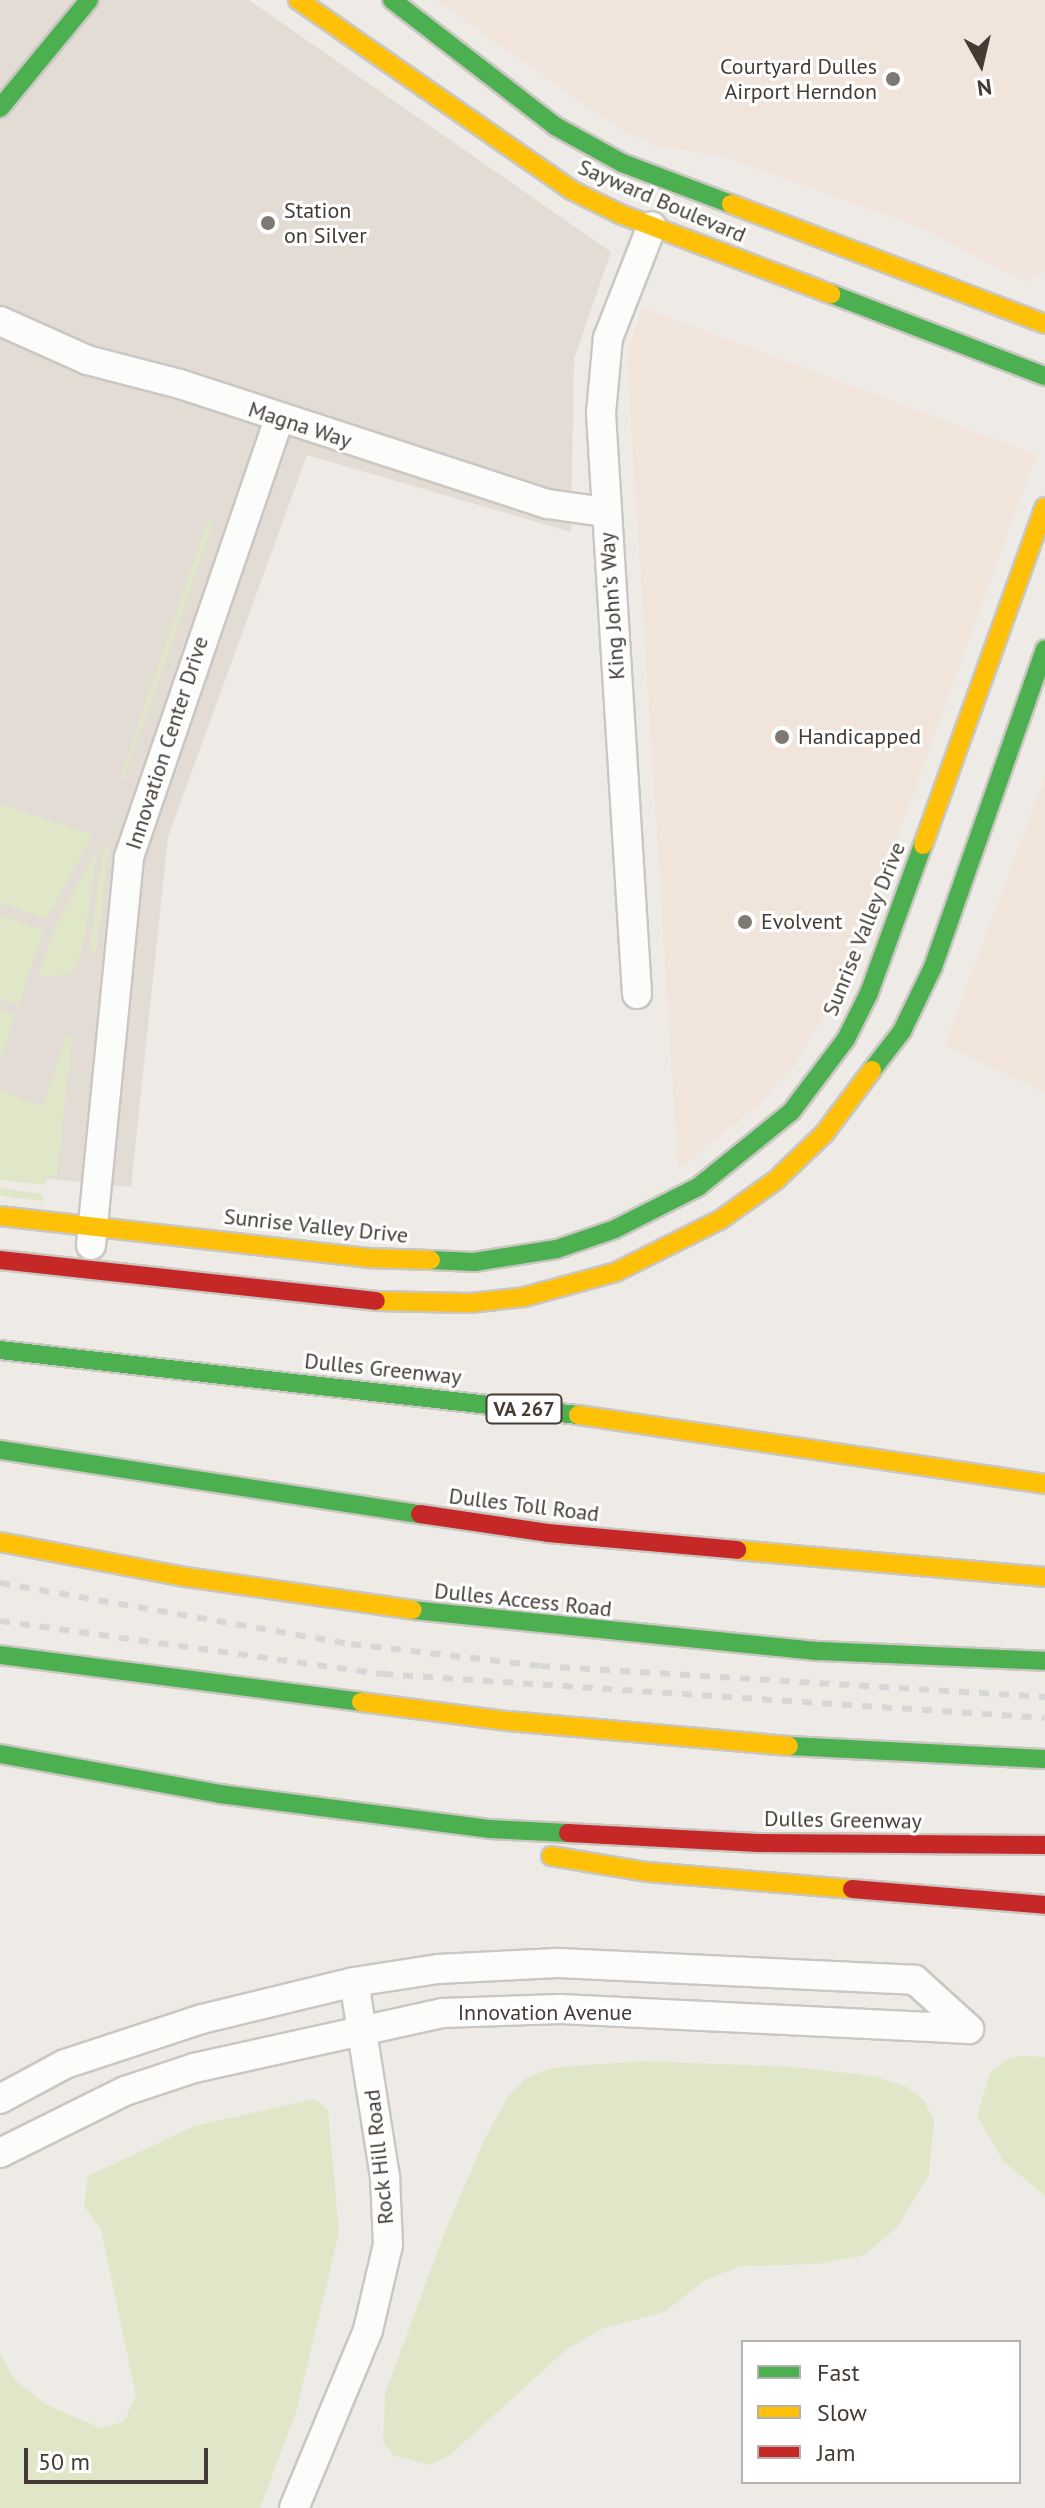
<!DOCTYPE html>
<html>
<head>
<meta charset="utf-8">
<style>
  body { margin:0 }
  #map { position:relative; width:1045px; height:2508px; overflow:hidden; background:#eeebe7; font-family:"PT Sans",sans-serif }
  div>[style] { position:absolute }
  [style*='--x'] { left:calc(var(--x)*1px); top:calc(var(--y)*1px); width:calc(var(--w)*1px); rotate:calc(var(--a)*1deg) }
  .residential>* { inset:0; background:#e2dcd4 }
  .commercial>* { inset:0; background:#f1e4da }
  .green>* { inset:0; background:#dfe7c8 }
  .roads { filter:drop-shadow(2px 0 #cac7c3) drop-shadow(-2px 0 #cac7c3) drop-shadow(0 2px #cac7c3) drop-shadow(0 -2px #cac7c3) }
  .street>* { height:28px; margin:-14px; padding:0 14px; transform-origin:14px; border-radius:14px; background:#fcfcfb }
  .fast>* { height:18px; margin:-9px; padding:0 9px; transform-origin:9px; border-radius:9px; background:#4caf50 }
  .slow>* { height:18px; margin:-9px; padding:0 9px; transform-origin:9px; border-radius:9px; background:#ffc107 }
  .jam>* { height:18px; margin:-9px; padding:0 9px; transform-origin:9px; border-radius:9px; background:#c62828 }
  .rail>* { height:6px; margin-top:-3px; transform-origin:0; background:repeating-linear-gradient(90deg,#d8d7d7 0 10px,transparent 0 20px) }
  .dots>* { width:22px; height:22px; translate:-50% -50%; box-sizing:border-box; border:4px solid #fff; border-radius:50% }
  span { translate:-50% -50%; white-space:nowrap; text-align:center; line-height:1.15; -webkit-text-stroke:6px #fff; paint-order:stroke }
  .shield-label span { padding:2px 6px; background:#fff; border:2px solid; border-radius:6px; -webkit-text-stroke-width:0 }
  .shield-label { font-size:20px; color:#433b34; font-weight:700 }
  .poi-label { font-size:22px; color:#433b34 }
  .right { translate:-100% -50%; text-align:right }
  .left { translate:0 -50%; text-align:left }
  .street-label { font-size:22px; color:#433b34 }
  .legend { position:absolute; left:741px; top:2340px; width:280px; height:144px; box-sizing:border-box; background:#fff; border:2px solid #b4b1ae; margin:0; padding:10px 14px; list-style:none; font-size:24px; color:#433b34 }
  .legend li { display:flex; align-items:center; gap:16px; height:40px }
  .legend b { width:40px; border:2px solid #b4b1ae }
  .north { position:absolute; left:941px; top:24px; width:80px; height:80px; -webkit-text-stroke:6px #fff; paint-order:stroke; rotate:172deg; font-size:22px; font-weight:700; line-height:32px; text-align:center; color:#433b34 }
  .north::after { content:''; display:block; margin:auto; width:28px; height:36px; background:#433b34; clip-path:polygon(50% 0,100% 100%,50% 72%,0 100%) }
  .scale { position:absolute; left:24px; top:2448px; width:184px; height:36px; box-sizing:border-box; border:4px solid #433b34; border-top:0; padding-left:10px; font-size:24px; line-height:28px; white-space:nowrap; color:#433b34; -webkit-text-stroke:6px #fff; paint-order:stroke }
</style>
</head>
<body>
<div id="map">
  <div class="residential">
    <div style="clip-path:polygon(0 0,249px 0,611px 252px,574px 359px,571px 532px,307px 455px,168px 837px,131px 1187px,0 1174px)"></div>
  </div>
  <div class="commercial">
    <div style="clip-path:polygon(436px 0,1045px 0,1045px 271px,1025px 282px,922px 228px,725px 157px,654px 145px,619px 129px)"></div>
    <div style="clip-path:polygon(641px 307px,1036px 455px,844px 984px,794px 1065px,759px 1104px,678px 1170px,627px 358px)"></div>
    <div style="clip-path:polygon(1045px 777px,1045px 1093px,945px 1045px)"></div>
  </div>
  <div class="green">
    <div style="clip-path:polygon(208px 520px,213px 523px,124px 779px,121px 777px)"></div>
    <div style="clip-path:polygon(0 804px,93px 834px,47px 919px,0 903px)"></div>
    <div style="clip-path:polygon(105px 842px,109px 850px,96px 952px,89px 951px)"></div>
    <div style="clip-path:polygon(97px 849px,83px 945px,73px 974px,38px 977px,55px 927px)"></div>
    <div style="clip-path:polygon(0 915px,43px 930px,19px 1005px,0 999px)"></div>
    <div style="clip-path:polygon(0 1010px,15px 1015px,0 1060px)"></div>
    <div style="clip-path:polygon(67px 1035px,72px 1037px,57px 1176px,46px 1175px,45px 1185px,0 1180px,0 1090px,42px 1106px)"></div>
    <div style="clip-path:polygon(0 1188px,43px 1194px,43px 1201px,0 1196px)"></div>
    <div style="clip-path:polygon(1023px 2056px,1045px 2057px,1045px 2196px,1003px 2161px,977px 2116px,990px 2073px,1010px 2058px)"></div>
    <div style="clip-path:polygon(642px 2061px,793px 2067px,874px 2076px,907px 2087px,924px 2100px,934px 2121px,929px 2175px,897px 2227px,863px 2256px,816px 2264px,742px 2266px,707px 2279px,664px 2312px,601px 2329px,567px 2349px,449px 2456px,430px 2465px,393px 2455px,383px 2441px,385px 2393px,446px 2229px,487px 2134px,509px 2096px,525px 2079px,550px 2068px)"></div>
    <div style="clip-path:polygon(314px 2099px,328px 2110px,339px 2233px,296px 2412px,260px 2508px,0 2508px,0 2353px,14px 2379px,45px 2404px,100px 2428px,123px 2422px,136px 2396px,101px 2230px,84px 2206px,88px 2176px,195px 2126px)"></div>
  </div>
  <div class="roads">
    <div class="street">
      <div style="--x:0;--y:321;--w:95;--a:24.1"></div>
      <div style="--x:87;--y:360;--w:96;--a:14.5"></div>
      <div style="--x:180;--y:384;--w:387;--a:18.1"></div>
      <div style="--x:548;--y:504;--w:58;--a:8"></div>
      <div style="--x:637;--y:994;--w:582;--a:-93.55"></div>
      <div style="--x:601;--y:413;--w:75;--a:-84.7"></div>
      <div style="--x:608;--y:338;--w:120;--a:-68.6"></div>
      <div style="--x:91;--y:1245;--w:390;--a:-84.4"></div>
      <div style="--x:129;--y:857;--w:462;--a:-71.1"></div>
      <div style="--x:0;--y:2099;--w:74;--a:-28.3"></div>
      <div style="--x:65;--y:2064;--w:144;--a:-18.2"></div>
      <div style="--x:202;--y:2019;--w:156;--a:-13.7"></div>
      <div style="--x:354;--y:1982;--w:85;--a:-8.8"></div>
      <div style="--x:438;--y:1969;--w:119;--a:-2.9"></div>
      <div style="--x:557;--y:1963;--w:358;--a:2.7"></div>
      <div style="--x:915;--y:1980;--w:73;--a:42.2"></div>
      <div style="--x:0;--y:2153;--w:140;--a:-26.4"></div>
      <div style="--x:125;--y:2091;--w:73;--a:-18.4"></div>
      <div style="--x:194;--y:2068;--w:255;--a:-12.5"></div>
      <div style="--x:443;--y:2013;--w:117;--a:-2"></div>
      <div style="--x:560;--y:2009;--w:409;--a:2.8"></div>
      <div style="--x:294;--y:2508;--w:193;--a:-67.4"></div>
      <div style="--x:368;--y:2330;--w:87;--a:-76.8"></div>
      <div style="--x:388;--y:2245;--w:68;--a:-92.5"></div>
      <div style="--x:385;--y:2177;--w:197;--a:-99"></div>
    </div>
    <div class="fast">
      <div style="--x:392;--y:0;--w:206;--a:37.7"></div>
      <div style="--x:555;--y:126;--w:77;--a:28.9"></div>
      <div style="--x:622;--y:163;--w:116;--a:20.6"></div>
      <div style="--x:0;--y:108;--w:140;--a:-50.5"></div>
      <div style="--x:831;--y:294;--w:229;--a:21"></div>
      <div style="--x:872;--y:1070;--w:49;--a:-52.4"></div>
      <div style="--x:902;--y:1031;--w:71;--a:-64.2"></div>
      <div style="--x:933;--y:967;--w:337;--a:-70.6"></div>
      <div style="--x:431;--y:1260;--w:43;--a:2.7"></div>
      <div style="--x:474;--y:1262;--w:84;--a:-8.9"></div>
      <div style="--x:557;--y:1249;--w:61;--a:-19"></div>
      <div style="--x:615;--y:1229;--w:93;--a:-26.8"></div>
      <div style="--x:698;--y:1187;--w:119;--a:-38.9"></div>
      <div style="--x:791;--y:1112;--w:91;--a:-53"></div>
      <div style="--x:846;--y:1039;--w:51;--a:-63.4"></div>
      <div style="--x:869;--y:993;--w:158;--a:-70"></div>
      <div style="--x:0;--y:1350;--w:582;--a:6.42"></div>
      <div style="--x:0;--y:1450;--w:425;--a:8.7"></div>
      <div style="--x:413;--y:1610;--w:406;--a:5.8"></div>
      <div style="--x:817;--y:1651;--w:228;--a:2.5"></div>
      <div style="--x:0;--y:1655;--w:364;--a:7.4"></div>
      <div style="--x:789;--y:1746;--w:256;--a:2.9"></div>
      <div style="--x:0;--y:1754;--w:224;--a:10.3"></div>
      <div style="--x:220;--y:1794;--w:271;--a:7.4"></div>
      <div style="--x:489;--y:1829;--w:79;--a:2.9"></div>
    </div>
    <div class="slow">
      <div style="--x:298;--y:0;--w:333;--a:34.8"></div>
      <div style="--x:571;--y:190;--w:55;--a:26.1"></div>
      <div style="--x:620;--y:214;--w:226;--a:20.8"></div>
      <div style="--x:731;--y:204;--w:336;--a:20.9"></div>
      <div style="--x:923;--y:845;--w:359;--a:-70.2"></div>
      <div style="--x:0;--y:1216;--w:368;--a:6.5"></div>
      <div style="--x:366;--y:1258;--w:65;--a:1.8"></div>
      <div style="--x:376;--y:1301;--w:94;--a:1.2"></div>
      <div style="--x:470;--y:1303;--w:54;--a:-6.3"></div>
      <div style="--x:524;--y:1297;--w:95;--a:-15.2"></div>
      <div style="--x:616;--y:1272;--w:116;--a:-26.6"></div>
      <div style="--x:720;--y:1220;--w:69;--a:-35.5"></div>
      <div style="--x:776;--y:1180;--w:66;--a:-43.8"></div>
      <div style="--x:824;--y:1134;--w:80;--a:-53.1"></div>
      <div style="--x:578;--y:1415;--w:472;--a:8.4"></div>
      <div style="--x:0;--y:1542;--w:188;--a:10.7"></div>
      <div style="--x:185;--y:1577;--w:230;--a:8.2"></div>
      <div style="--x:737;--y:1550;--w:309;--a:5"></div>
      <div style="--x:361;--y:1702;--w:148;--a:7.4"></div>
      <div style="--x:508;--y:1721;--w:282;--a:5.1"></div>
      <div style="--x:551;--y:1856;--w:98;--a:9.4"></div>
      <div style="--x:648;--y:1872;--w:205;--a:4.8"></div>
    </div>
    <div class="jam">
      <div style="--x:0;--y:1260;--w:378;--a:6.2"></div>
      <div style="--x:420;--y:1514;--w:129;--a:8.4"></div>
      <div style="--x:548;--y:1533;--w:190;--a:5.1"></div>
      <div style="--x:568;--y:1833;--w:190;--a:3"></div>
      <div style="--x:758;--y:1843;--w:287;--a:0.4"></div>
      <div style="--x:852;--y:1889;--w:194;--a:4.7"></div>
    </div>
  </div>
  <div class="rail">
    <div style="--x:0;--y:1583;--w:356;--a:9.9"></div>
    <div style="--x:351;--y:1644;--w:190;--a:6.6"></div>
    <div style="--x:540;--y:1666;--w:506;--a:3.51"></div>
    <div style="--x:0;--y:1621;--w:387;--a:7.9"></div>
    <div style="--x:383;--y:1674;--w:663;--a:3.8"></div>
  </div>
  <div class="dots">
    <div style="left:893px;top:79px;background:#7f7973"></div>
    <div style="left:268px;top:223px;background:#7f7973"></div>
    <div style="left:782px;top:737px;background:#7f7973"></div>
    <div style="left:745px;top:922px;background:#7f7973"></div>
  </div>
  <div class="shield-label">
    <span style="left:524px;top:1409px">VA 267</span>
  </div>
  <div class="poi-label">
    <span class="right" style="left:877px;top:79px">Courtyard Dulles<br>Airport Herndon</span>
    <span class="left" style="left:284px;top:223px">Station<br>on Silver</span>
    <span class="left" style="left:798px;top:737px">Handicapped</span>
    <span class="left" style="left:761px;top:922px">Evolvent</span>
  </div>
  <div class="street-label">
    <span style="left:662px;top:201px;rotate:23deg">Sayward Boulevard</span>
    <span style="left:300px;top:425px;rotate:18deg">Magna Way</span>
    <span style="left:612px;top:606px;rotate:-94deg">King John's Way</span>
    <span style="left:167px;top:743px;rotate:-72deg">Innovation Center Drive</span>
    <span style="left:864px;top:929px;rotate:-68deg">Sunrise Valley Drive</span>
    <span style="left:316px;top:1226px;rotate:6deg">Sunrise Valley Drive</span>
    <span style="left:383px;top:1369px;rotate:6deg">Dulles Greenway</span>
    <span style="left:524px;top:1505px;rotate:7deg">Dulles Toll Road</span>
    <span style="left:523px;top:1600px;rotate:6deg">Dulles Access Road</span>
    <span style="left:843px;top:1820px;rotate:1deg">Dulles Greenway</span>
    <span style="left:545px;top:2013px">Innovation Avenue</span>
    <span style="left:379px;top:2157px;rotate:-96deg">Rock Hill Road</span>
  </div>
  <ul class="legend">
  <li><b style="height:10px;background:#4caf50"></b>Fast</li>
  <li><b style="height:10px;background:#ffc107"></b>Slow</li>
  <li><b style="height:10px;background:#c62828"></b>Jam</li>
  </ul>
  <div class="north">N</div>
  <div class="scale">50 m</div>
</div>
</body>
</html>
